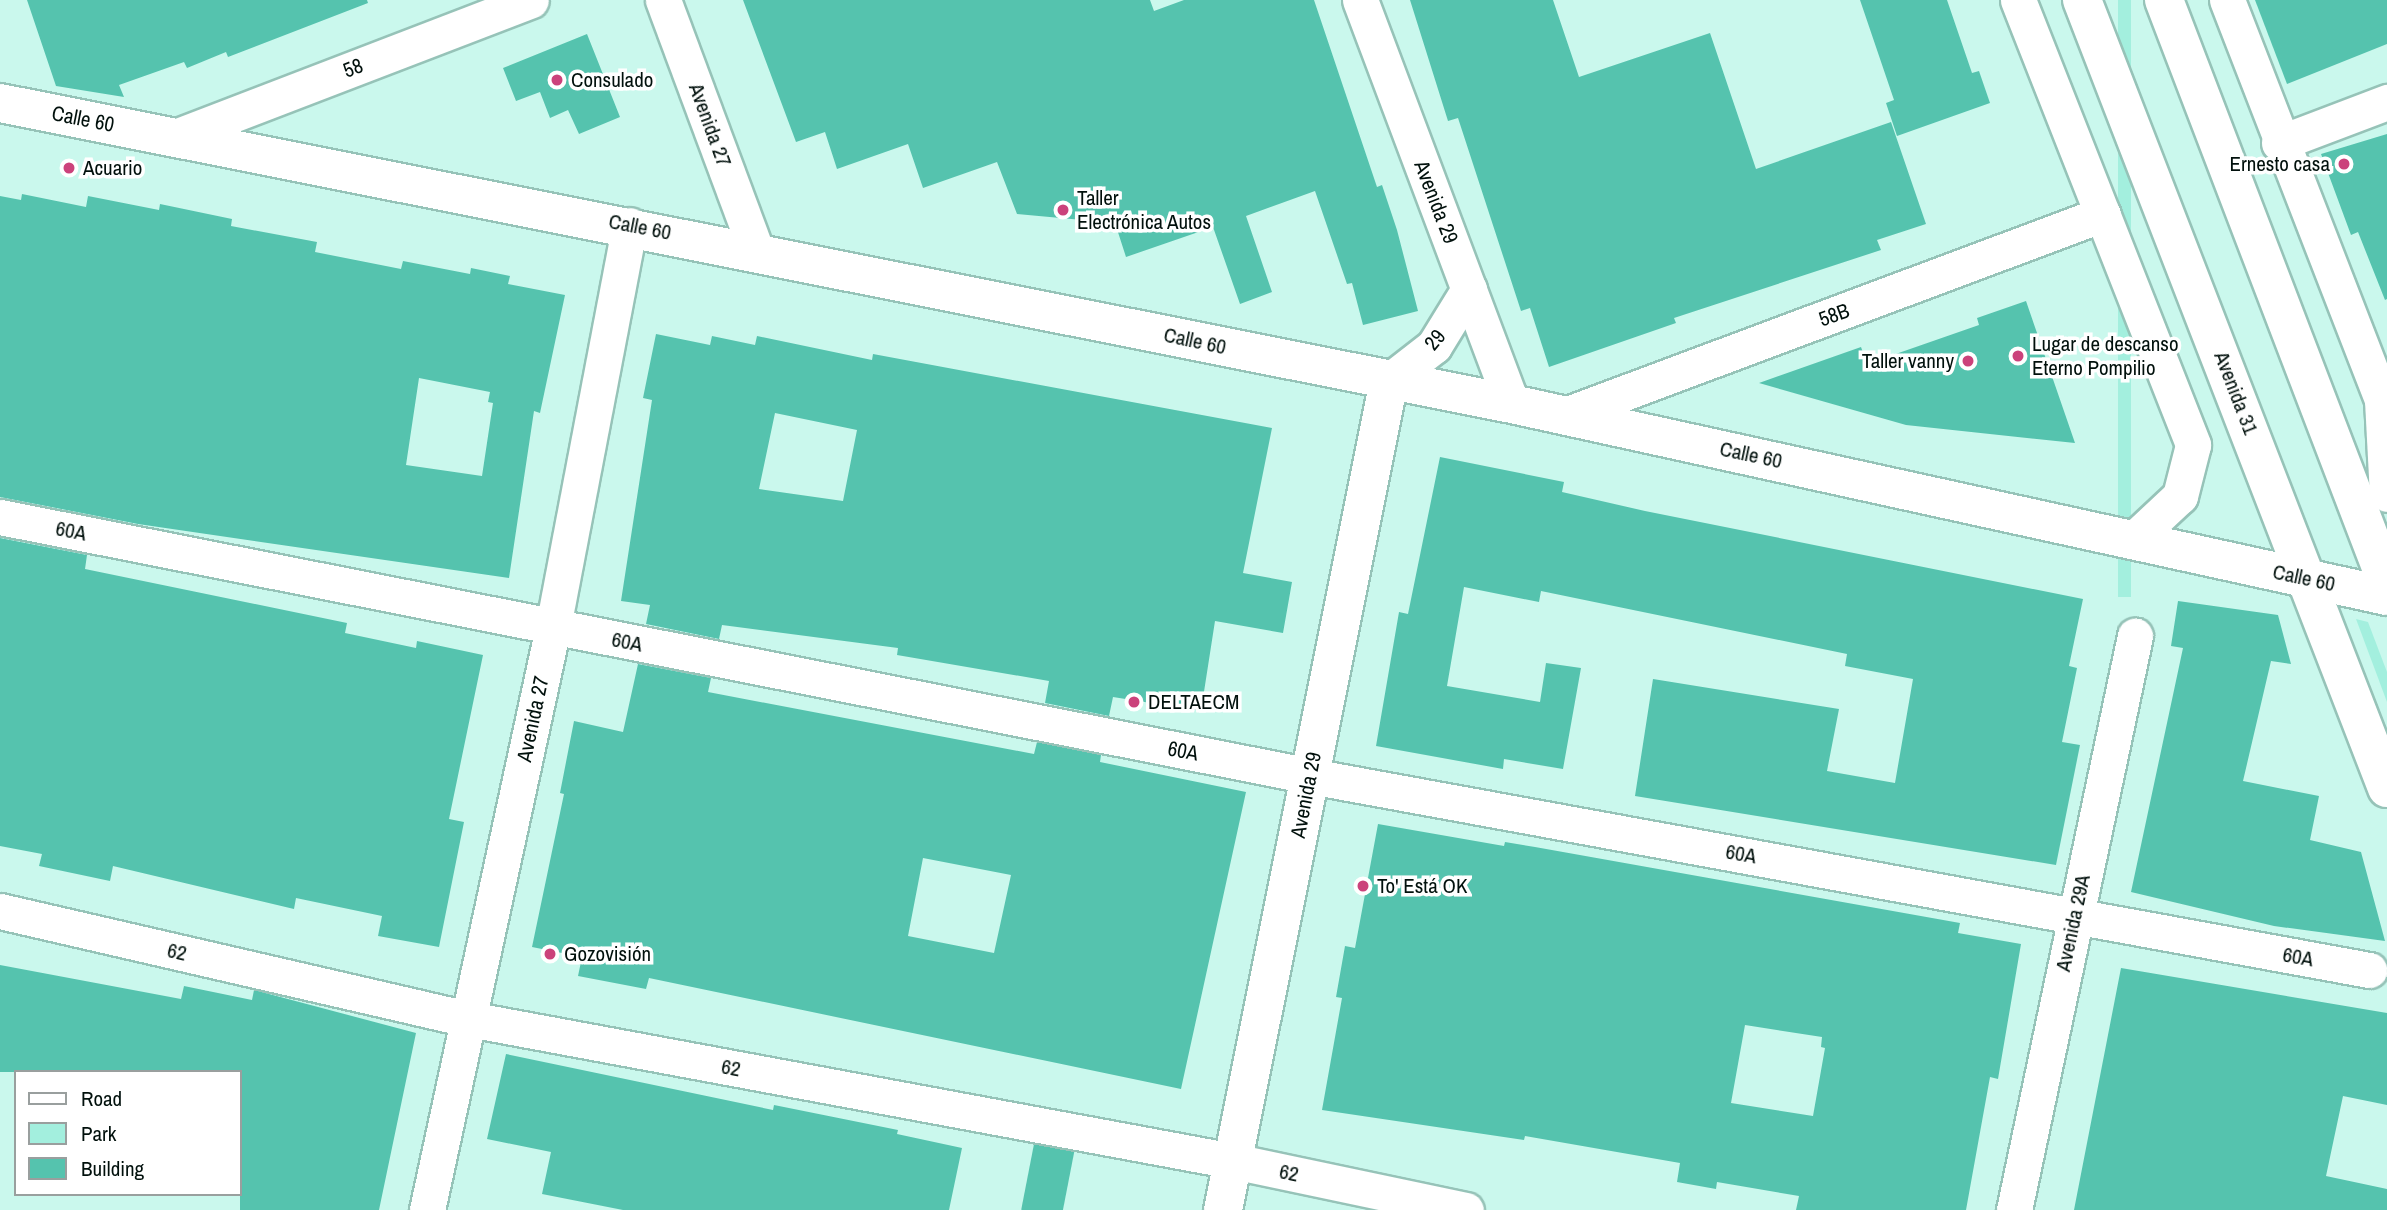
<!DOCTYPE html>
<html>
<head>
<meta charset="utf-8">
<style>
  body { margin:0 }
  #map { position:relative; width:2387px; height:1210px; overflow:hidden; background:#caf8ed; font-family:"Archivo Narrow",sans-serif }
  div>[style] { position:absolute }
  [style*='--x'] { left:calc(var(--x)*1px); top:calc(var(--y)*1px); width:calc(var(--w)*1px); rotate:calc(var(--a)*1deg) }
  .green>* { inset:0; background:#a3efde; transform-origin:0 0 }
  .building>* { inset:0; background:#55c3ae; transform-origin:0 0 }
  .roads { filter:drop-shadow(2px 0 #96c3b8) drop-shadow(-2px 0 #96c3b8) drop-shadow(0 2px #96c3b8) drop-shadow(0 -2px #96c3b8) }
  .minor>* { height:35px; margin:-17.5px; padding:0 17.5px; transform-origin:17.5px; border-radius:17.5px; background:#fff }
  .tertiary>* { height:38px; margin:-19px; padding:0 19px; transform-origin:19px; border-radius:19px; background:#fff }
  .primary>* { height:38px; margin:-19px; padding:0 19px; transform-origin:19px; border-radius:19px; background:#fff }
  .dots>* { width:19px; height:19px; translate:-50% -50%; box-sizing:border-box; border:4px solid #fff; border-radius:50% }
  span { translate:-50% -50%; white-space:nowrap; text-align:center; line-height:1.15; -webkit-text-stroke:7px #fff; paint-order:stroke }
  .street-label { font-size:21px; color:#01100c }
  .poi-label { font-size:21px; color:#01100c }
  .left { translate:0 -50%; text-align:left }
  .right { translate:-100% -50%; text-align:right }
  .legend { position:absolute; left:14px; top:1070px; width:228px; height:126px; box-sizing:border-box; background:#fff; border:2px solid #999f9e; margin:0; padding:9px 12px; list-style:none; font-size:21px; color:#01100c }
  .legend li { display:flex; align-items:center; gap:14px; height:35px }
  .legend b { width:35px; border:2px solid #999f9e }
</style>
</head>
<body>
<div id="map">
  <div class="green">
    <div style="left:2118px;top:0;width:13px;height:597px"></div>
    <div style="clip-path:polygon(2356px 619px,2368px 622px,2387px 672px,2387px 702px)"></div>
  </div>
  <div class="building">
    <div style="clip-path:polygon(27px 0,367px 0,368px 3px,228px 57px,226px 52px,187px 68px,184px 62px,119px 85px,124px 97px,56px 86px)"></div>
    <div style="clip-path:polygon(743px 0,1150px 0,1154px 11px,1184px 0,1314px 0,1377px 187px,1382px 185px,1397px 230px,1418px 311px,1363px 325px,1352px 283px,1347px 284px,1315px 191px,1246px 216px,1272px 292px,1240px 304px,1213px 227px,1126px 257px,1115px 223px,1017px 214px,997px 162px,923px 188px,908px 144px,837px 169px,825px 132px,796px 142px)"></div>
    <div style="clip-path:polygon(1410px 0,1553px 0,1579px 77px,1710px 33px,1756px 169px,1891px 122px,1926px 224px,1877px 240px,1881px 250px,1674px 318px,1676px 323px,1549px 367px,1530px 308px,1521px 311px,1458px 118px,1448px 121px)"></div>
    <div style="clip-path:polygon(1860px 0,1947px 0,1972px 73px,1979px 71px,1990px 103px,1897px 136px,1886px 103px,1894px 100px)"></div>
    <div style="clip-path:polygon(2255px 0,2387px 0,2387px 44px,2287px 84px)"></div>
    <div style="clip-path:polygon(587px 34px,620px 117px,579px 134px,568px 110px,550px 118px,540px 92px,516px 101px,503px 68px)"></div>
    <div style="clip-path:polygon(2387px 134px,2387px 299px,2385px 300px,2358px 232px,2351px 235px,2321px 154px)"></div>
    <div style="clip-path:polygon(evenodd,22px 194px,86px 207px,88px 196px,159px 210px,160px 204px,232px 219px,231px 226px,317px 242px,315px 252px,401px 269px,403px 261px,470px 274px,471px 268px,510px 276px,508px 284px,565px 295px,540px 413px,534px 411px,509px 578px,138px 524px,0 497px,0 196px,21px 200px,22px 194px,419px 378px,490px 392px,488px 402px,493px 403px,482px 476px,406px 465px,419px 378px)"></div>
    <div style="clip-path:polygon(2026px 301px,2075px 443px,1906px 425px,1759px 383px,1861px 347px,1867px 364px,1979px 325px,1977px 318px)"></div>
    <div style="clip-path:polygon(evenodd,656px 334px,710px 345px,712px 336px,755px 345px,757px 336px,872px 360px,873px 354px,1272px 428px,1243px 573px,1292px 582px,1283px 633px,1215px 621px,1201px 711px,1113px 697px,1109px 716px,1045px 703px,1049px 681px,897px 655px,898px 648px,722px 625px,719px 639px,646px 624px,650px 605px,621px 601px,652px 400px,643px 398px,656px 334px,775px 413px,857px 430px,843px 501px,759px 489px,775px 413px)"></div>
    <div style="clip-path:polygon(1440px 457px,1564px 482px,1562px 492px,1645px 511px,2083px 599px,2069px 666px,2077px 668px,2062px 742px,2080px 745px,2056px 865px,1635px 796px,1653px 679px,1839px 709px,1827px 771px,1895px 783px,1913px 679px,1845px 666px,1847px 654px,1541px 591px,1539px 602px,1464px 587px,1447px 686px,1540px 702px,1546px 663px,1581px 668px,1563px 769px,1504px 759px,1503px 769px,1376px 746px,1399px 612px,1408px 614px)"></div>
    <div style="clip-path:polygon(0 538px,87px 555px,85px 569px,347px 623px,345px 633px,416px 648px,417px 641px,483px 655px,449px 819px,464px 822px,439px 947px,378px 936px,382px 916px,296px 898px,294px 909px,113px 866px,110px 881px,39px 866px,42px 854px,0 846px)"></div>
    <div style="clip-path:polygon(2178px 601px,2278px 615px,2291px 664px,2271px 661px,2243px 781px,2319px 796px,2310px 840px,2361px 852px,2385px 941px,2274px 926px,2131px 892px,2183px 648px,2171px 646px)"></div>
    <div style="clip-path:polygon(evenodd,638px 664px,711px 678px,708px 692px,1034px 754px,1037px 742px,1101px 755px,1100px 762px,1246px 792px,1181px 1089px,649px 978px,646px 989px,578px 976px,582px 957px,532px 947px,564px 794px,560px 793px,574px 721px,623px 732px,638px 664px,923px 858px,1011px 875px,994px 953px,908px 936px,923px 858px)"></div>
    <div style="clip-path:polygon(evenodd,1378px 824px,1504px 846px,1505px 842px,1535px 847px,1960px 923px,1958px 933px,2021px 944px,1998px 1079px,1990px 1077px,1966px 1210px,1796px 1210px,1799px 1196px,1717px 1182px,1716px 1189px,1677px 1182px,1680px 1163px,1525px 1136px,1524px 1140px,1322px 1110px,1342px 998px,1336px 997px,1345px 946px,1355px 948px,1378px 824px,1745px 1025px,1822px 1037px,1821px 1047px,1825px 1048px,1813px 1116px,1731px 1103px,1745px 1025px)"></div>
    <div style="clip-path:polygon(0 965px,181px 999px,184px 986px,252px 1000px,254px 990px,416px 1033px,379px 1210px,240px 1210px,240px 1072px,0 1072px)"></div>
    <div style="clip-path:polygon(2121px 968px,2387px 1013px,2387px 1105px,2343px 1096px,2326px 1176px,2387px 1189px,2387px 1210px,2074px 1210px)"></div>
    <div style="clip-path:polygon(506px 1054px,773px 1110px,774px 1105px,898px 1130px,897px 1134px,962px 1148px,949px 1210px,623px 1210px,542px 1194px,551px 1152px,487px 1139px)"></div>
    <div style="left:1034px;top:1144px;width:41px;height:67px;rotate:11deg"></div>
  </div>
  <div class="roads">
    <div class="minor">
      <div style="--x:663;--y:0;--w:267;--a:69.6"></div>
      <div style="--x:1360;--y:0;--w:432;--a:69.4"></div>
      <div style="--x:2018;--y:0;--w:478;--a:68.5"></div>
      <div style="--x:2193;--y:445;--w:53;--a:104.3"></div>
      <div style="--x:2180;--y:496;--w:63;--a:136.9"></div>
      <div style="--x:2227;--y:0;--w:429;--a:68.8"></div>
      <div style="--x:2382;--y:400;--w:94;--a:87"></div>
      <div style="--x:175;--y:137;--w:381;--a:-21"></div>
      <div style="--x:2279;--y:143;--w:116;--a:-20.8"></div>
      <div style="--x:1389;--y:381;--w:57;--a:-37.9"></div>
      <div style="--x:1434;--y:346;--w:67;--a:-58.4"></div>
      <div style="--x:1565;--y:415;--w:574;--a:-20.49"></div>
      <div style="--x:0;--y:517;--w:1335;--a:11.18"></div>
      <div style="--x:1310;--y:776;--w:1077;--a:10.38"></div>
      <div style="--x:0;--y:911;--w:481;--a:13"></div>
      <div style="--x:469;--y:1019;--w:777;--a:10.53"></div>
      <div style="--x:1233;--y:1161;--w:238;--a:11.9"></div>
      <div style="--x:427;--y:1210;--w:596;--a:-77.8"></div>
      <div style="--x:553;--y:627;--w:409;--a:-79.2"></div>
      <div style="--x:2014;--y:1210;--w:587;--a:-78.1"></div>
    </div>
    <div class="tertiary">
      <div style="--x:0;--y:103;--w:1542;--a:11.26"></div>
      <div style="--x:1512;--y:404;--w:896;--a:12.38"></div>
      <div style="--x:1223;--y:1210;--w:845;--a:-78.68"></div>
    </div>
    <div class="primary">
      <div style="--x:2082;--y:0;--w:845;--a:68.84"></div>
      <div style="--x:2164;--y:0;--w:624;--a:69.07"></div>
    </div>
  </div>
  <div class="dots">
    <div style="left:557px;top:80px;background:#cb427b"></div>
    <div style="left:2344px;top:164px;background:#cb427b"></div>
    <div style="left:69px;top:168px;background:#cb427b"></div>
    <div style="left:1063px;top:210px;background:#cb427b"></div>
    <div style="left:2018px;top:356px;background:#cb427b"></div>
    <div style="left:1968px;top:361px;background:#cb427b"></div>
    <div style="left:1134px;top:702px;background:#cb427b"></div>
    <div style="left:1363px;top:886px;background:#cb427b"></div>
    <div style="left:550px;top:954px;background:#cb427b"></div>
  </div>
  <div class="street-label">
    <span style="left:353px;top:68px;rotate:-21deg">58</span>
    <span style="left:83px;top:119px;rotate:11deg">Calle 60</span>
    <span style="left:710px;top:125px;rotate:70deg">Avenida 27</span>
    <span style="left:1436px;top:202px;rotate:69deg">Avenida 29</span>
    <span style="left:640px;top:227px;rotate:11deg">Calle 60</span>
    <span style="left:1834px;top:315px;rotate:-20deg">58B</span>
    <span style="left:1435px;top:340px;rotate:-51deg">29</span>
    <span style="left:1195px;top:341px;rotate:12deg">Calle 60</span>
    <span style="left:2236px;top:393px;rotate:69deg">Avenida 31</span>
    <span style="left:1751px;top:455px;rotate:12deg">Calle 60</span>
    <span style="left:71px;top:531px;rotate:11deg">60A</span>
    <span style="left:2304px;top:578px;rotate:12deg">Calle 60</span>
    <span style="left:627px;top:642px;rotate:11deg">60A</span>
    <span style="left:533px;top:719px;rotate:-78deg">Avenida 27</span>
    <span style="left:1183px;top:751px;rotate:11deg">60A</span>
    <span style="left:1306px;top:795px;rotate:-79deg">Avenida 29</span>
    <span style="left:1741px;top:854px;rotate:10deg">60A</span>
    <span style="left:2073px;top:923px;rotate:-78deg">Avenida 29A</span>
    <span style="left:177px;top:952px;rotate:13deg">62</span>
    <span style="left:2298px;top:957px;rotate:10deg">60A</span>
    <span style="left:731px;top:1068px;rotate:11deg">62</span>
    <span style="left:1289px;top:1173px;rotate:12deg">62</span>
  </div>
  <div class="poi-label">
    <span class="left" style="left:571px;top:80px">Consulado</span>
    <span class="right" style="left:2330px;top:164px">Ernesto casa</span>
    <span class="left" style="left:83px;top:168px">Acuario</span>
    <span class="left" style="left:1077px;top:210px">Taller<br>Electrónica Autos</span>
    <span class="left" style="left:2032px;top:356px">Lugar de descanso<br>Eterno Pompilio</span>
    <span class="right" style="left:1954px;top:361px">Taller vanny</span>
    <span class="left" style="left:1148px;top:702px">DELTAECM</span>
    <span class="left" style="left:1377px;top:886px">To' Está OK</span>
    <span class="left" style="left:564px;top:954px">Gozovisión</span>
  </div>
  <ul class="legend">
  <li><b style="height:9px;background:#fff"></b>Road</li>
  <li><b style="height:19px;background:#a3efde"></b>Park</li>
  <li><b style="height:19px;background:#55c3ae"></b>Building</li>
  </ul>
</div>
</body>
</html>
